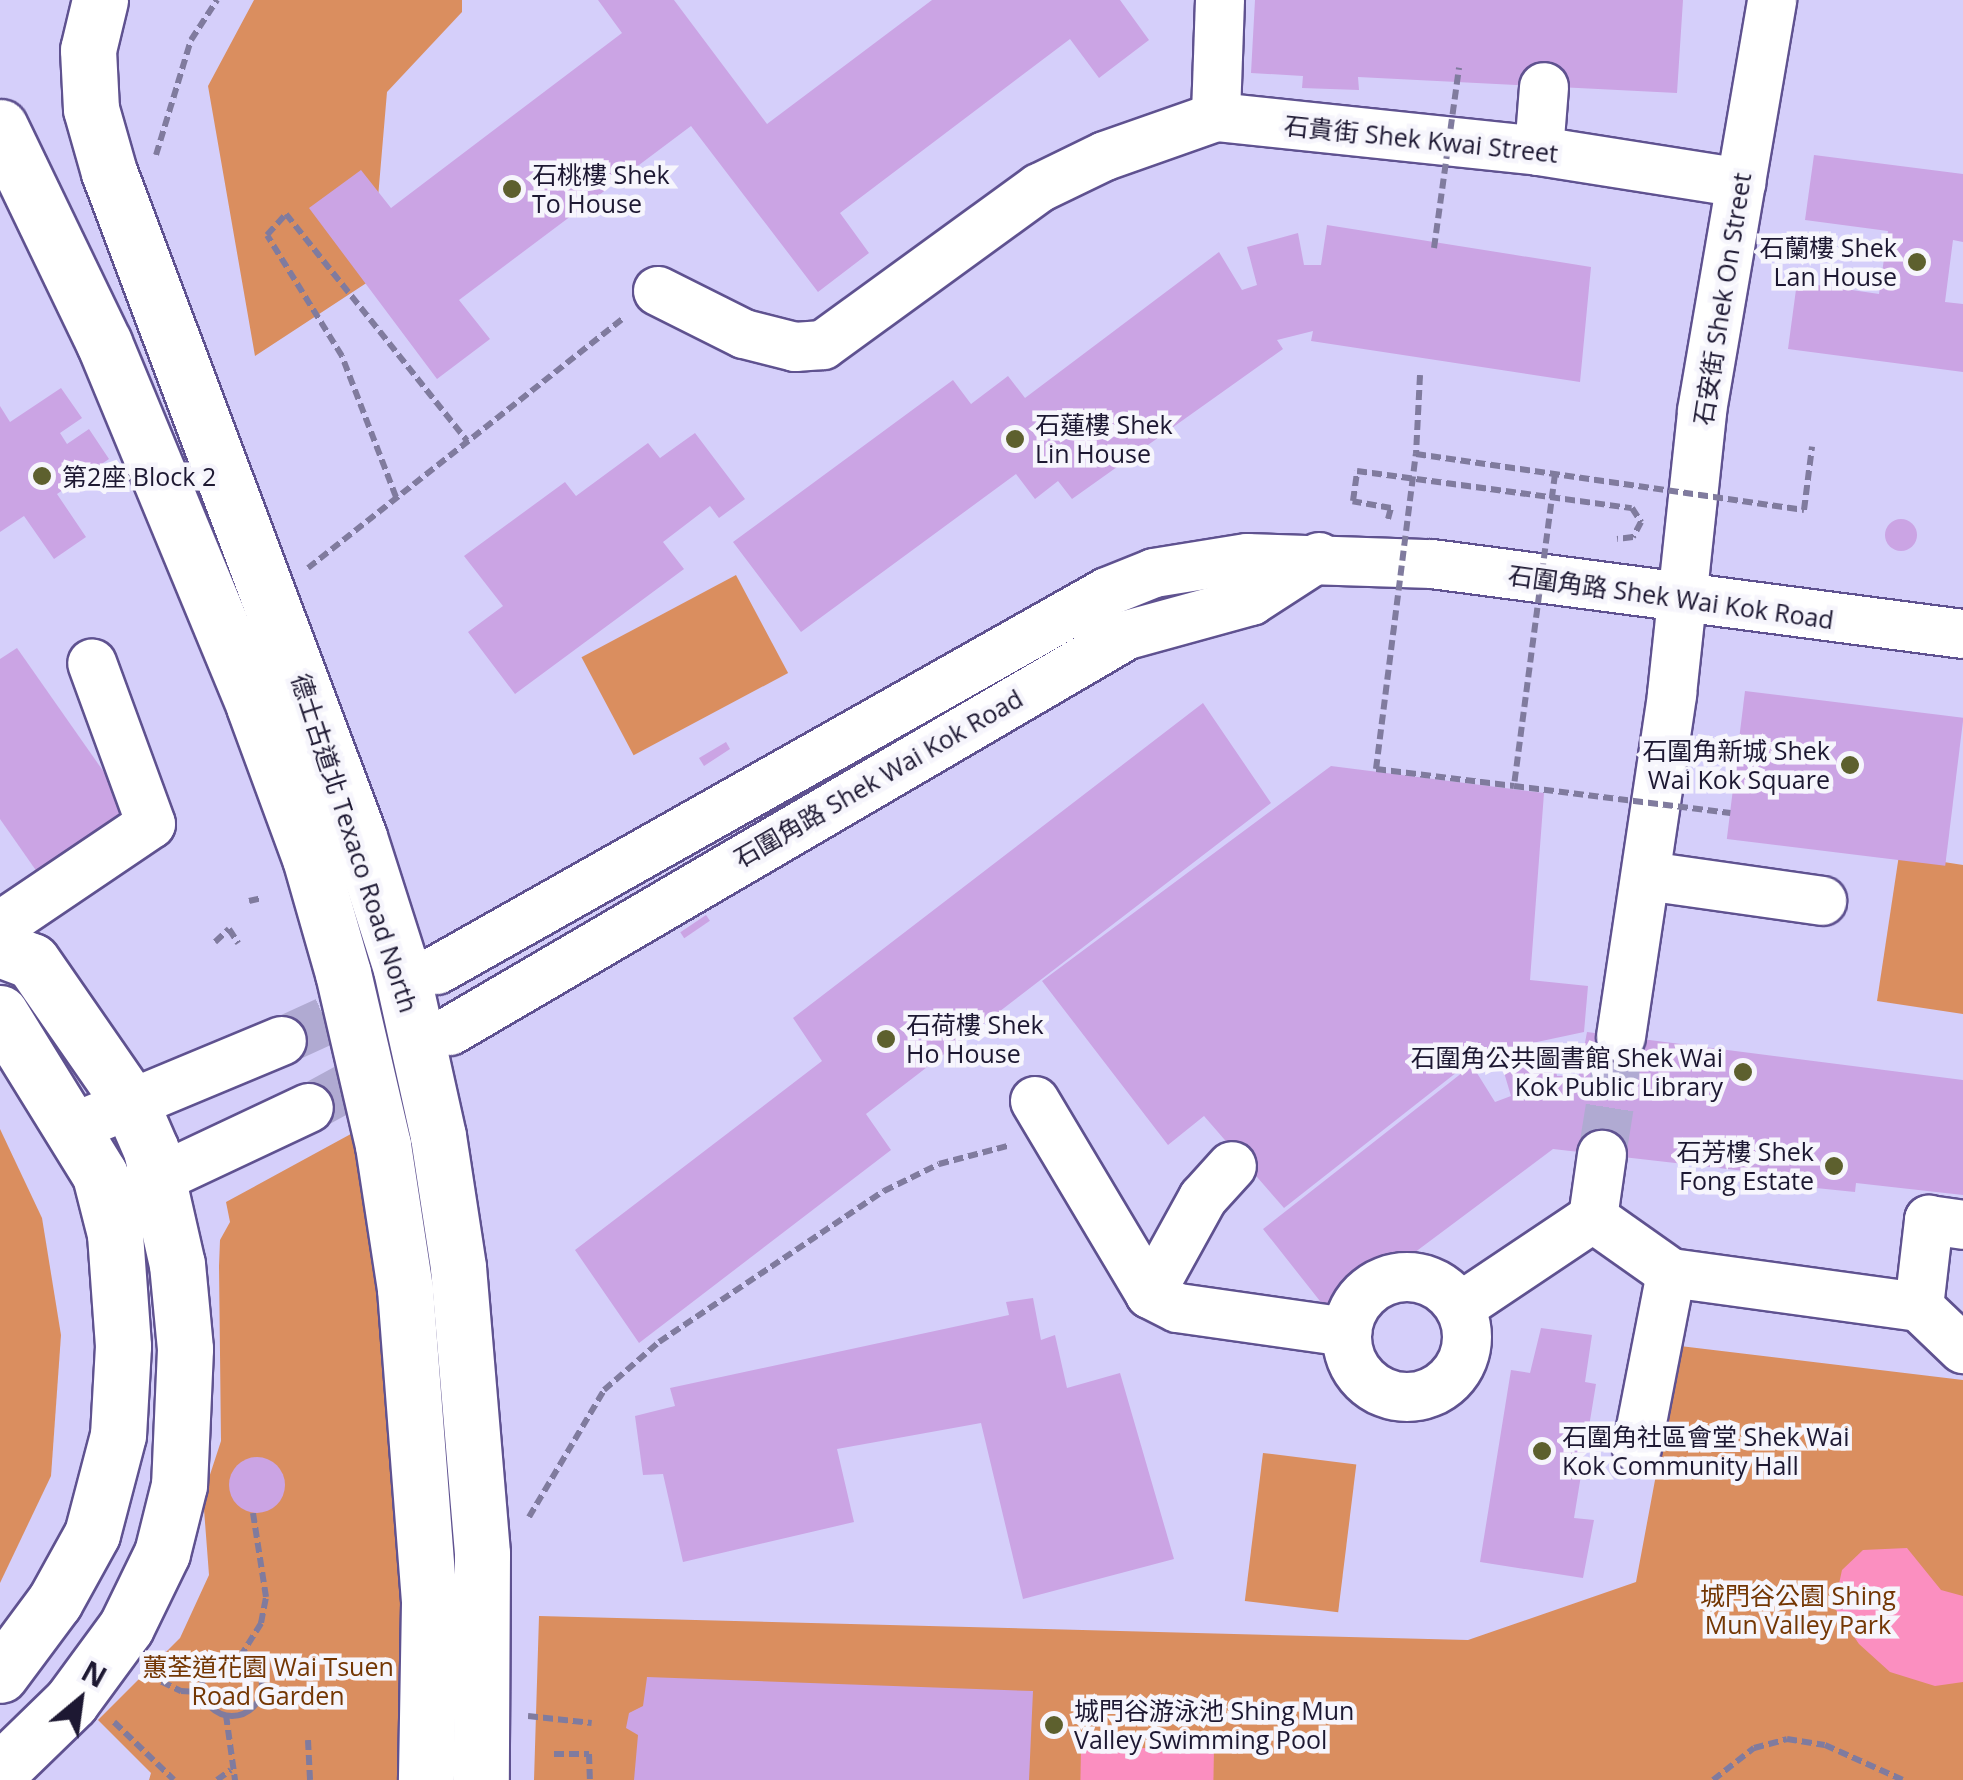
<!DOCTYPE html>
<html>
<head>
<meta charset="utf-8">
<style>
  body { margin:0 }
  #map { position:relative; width:1963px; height:1780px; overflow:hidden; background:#d5cffa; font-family:"Open Sans","Noto Sans TC",sans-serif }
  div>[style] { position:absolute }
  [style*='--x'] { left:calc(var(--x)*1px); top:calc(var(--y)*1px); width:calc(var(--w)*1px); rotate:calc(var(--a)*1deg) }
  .green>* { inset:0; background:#da8e5f; transform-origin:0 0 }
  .water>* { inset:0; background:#fb8fc0; transform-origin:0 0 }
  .building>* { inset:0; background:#cba4e4; transform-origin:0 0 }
  .round { border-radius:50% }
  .minor-tunnel>* { height:48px; margin-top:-24px; transform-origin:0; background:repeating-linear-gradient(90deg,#b0aad2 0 48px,transparent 0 72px) }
  .path>* { height:6px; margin-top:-3px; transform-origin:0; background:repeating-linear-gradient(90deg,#807b9e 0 10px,transparent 0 15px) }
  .path>.ring { margin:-3px; padding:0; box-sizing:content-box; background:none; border:6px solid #807b9e; border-radius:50% }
  .roads { filter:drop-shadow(2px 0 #5f5290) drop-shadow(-2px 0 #5f5290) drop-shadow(0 2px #5f5290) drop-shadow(0 -2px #5f5290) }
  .minor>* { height:48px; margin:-24px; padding:0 24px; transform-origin:24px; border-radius:24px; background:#fff }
  .minor>.ring { margin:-24px; padding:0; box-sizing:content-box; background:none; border:48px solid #fff; border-radius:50% }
  .major>* { height:55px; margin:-27.5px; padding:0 27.5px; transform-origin:27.5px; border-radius:27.5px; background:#fff }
  .path-bridge>* { height:6px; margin-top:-3px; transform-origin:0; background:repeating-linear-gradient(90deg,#807b9e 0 10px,transparent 0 15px) }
  .dots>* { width:28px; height:28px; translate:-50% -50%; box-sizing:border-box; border:5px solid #f6f5fc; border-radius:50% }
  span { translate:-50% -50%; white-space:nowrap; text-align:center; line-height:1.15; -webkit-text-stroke:9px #f6f5fc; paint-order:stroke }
  .street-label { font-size:25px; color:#1d1832 }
  .poi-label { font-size:25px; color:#1d1832 }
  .left { translate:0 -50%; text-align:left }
  .right { translate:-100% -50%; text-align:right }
  .park-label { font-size:25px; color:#733603 }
  .north { position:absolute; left:30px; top:1650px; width:100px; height:100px; -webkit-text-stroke:8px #f6f5fc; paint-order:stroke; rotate:29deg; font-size:28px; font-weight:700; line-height:40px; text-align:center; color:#1d1832 }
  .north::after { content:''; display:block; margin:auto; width:35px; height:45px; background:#1d1832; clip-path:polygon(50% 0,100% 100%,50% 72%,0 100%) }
</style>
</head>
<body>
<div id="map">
  <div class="green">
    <div style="clip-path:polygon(254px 0,462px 0,462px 12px,387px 92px,371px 280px,255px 356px,208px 86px)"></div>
    <div style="left:736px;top:575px;width:111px;height:175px;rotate:62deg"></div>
    <div style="clip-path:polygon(1899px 855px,1963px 865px,1963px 1014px,1877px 1001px)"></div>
    <div style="clip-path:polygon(0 1129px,42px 1218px,61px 1335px,51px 1476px,0 1583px)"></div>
    <div style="clip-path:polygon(360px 1129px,406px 1521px,403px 1780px,149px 1780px,151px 1773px,98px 1720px,180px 1638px,209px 1575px,203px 1496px,221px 1441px,219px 1266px,220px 1240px,230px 1222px,226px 1202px)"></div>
    <div style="clip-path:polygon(1680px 1346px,1963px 1380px,1963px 1780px,534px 1780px,539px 1616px,1468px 1640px,1636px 1582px)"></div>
    <div style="left:1263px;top:1453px;width:94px;height:149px;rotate:7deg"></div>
  </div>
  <div class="water">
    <div style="clip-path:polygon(1907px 1548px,1941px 1590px,1963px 1596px,1963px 1682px,1935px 1686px,1890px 1672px,1859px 1644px,1834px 1607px,1842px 1570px,1863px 1550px)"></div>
    <div style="left:1081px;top:1747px;width:133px;height:33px;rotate:1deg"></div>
  </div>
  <div class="building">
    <div style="clip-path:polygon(598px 0,674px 0,767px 124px,932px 0,1120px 0,1149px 40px,1099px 78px,1070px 39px,840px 213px,869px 253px,818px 292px,691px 126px,459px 300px,490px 339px,437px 379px,309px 208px,361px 170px,391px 208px,622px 33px)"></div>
    <div style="clip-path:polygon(1255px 0,1683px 0,1677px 93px,1358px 77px,1359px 90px,1302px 88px,1303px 76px,1251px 73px)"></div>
    <div style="clip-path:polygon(1814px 155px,1963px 174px,1963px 242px,1953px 240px,1945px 302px,1963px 304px,1963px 372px,1788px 349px,1797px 282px,1879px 294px,1888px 231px,1805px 220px)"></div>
    <div style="clip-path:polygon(1327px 225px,1591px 267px,1580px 382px,1311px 341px,1313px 331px,1277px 340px,1283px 349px,1072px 499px,1058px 481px,1035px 499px,1016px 474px,801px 632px,733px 542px,953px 380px,971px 404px,1008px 376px,1025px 398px,1219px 252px,1242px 290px,1257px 285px,1247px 247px,1298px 233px,1304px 265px,1321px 265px)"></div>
    <div style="clip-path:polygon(61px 388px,82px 418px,60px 433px,67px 444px,89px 429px,109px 459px,57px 494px,86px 537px,54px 559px,24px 516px,0 532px,0 406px,10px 422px)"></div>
    <div style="clip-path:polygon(695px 433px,745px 499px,719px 518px,710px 506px,663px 542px,684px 569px,515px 694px,468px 632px,503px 606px,464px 556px,565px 482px,576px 496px,648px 443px,660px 458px)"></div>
    <div class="round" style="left:1885px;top:519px;width:32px;height:32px"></div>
    <div style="clip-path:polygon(17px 648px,134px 815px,42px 879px,0 819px,0 659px)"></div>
    <div style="left:1745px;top:691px;width:220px;height:149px;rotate:7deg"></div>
    <div style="clip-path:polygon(1203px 703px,1271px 803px,866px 1114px,891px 1150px,639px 1343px,575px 1250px,822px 1061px,793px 1018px)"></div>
    <div style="clip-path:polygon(726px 742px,730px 749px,704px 766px,699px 758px)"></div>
    <div style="clip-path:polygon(1331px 766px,1544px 793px,1530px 980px,1588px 986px,1584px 1032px,1480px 1054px,1284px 1208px,1204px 1116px,1168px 1145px,1042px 981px)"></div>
    <div style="left:706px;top:915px;width:7px;height:31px;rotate:56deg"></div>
    <div style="clip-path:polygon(1587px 1032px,1963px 1080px,1963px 1195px,1856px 1183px,1855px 1192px,1806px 1187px,1806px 1178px,1553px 1149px,1331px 1315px,1263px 1229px,1472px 1065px,1495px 1102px,1511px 1096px,1500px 1059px,1551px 1043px,1557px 1076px,1579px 1075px)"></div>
    <div style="clip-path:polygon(1033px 1298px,1041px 1340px,1055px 1335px,1067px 1388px,1120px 1373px,1174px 1559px,1023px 1599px,981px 1423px,837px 1449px,854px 1522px,683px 1562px,663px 1474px,643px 1475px,635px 1416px,675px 1406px,670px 1388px,1009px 1315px,1006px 1302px)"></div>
    <div style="clip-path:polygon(1541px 1328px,1592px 1335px,1585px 1382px,1596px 1384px,1574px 1518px,1594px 1520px,1583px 1578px,1480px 1562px,1511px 1370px,1530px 1373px)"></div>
    <div class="round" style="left:229px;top:1457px;width:56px;height:56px"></div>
    <div style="clip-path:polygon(647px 1677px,1033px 1691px,1029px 1780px,634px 1780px,638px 1735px,626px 1728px,629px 1713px,643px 1706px)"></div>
  </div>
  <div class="minor-tunnel">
    <div style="--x:282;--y:1041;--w:170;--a:-24.6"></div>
    <div style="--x:309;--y:1108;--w:161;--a:-28.6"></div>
    <div style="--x:1602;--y:1155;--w:120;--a:-80.9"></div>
  </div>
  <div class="path">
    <div style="--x:156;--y:155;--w:120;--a:-73.1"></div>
    <div style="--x:191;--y:40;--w:48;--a:-57"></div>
    <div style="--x:396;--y:497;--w:151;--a:-111"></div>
    <div style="--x:342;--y:356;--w:142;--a:-121.8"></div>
    <div style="--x:267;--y:235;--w:28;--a:-48"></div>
    <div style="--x:286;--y:214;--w:290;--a:51.4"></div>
    <div style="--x:1388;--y:519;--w:11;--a:-75"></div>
    <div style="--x:1391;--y:508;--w:39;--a:-170"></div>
    <div style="--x:1353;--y:501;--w:30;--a:-82"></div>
    <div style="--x:1357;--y:471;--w:277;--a:7.7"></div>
    <div style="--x:1632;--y:508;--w:17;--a:57"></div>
    <div style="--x:1641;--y:522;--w:17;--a:118"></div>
    <div style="--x:1633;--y:537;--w:16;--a:173"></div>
    <div style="--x:308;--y:568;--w:402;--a:-38.4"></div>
    <div style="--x:1376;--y:769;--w:139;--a:7"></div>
    <div style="--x:249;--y:901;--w:13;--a:-13"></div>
    <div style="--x:215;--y:942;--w:19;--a:-43"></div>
    <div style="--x:229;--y:929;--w:17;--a:57"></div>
    <div style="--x:529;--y:1517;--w:147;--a:-59.4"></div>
    <div style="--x:604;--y:1390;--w:73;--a:-41.1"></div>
    <div style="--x:659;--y:1342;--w:271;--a:-33.9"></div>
    <div style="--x:884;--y:1191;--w:61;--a:-26.1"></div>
    <div style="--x:939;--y:1164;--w:74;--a:-14.8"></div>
    <div class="ring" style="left:202px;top:1656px;width:54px;height:54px"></div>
    <div style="--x:240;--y:1657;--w:40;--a:-58"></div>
    <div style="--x:261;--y:1623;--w:26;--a:-79"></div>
    <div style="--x:266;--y:1597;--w:85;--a:-98.8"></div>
    <div style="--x:148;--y:1675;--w:37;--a:26"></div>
    <div style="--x:181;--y:1691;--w:22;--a:3"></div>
    <div style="--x:226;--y:1715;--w:66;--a:82.1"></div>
    <div style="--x:528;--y:1716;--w:64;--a:6.2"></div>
    <div style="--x:114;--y:1722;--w:83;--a:44"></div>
    <div style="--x:308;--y:1740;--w:40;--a:87.1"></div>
    <div style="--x:554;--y:1754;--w:35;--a:0"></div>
    <div style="--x:589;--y:1754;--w:26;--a:88"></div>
    <div style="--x:217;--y:1780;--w:17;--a:-36"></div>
    <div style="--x:1713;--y:1780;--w:52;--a:-38"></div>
    <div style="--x:1754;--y:1748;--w:34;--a:-15"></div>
    <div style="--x:1787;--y:1739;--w:38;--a:9"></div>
    <div style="--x:1825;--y:1745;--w:85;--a:24.2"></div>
  </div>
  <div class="roads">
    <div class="minor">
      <div style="--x:1220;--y:0;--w:117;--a:92"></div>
      <div style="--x:1216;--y:117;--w:325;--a:6"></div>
      <div style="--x:1539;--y:151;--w:205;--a:9"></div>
      <div style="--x:1539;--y:151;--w:64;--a:-85.5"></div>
      <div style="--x:658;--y:291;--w:96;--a:26.6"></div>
      <div style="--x:744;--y:334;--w:53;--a:14.3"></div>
      <div style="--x:795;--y:347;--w:28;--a:-4"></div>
      <div style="--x:823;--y:345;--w:267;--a:-36"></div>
      <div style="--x:1039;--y:188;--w:73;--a:-25.9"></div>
      <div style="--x:1105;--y:156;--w:118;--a:-19.4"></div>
      <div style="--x:1647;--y:876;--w:177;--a:8.1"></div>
      <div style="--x:0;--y:926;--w:182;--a:-34"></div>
      <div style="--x:151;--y:824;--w:171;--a:-110.1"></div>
      <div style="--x:437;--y:970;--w:769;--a:-29.43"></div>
      <div style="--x:1107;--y:592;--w:51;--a:-22"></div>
      <div style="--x:1154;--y:573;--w:94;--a:-9.2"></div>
      <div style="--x:1247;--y:558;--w:185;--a:1.9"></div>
      <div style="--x:1432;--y:564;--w:536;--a:7.51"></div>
      <div style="--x:450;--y:1031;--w:784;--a:-30.32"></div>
      <div style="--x:1127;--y:635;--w:129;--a:-15.3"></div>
      <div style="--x:1251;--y:601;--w:81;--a:-32.9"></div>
      <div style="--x:1621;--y:1037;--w:347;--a:-81.5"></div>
      <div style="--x:1672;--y:694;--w:285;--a:-83.9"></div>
      <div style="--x:1702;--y:411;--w:417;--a:-80.3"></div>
      <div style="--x:1035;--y:1101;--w:225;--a:59.2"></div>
      <div style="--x:1150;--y:1294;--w:31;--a:27"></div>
      <div style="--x:1178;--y:1308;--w:171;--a:8.1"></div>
      <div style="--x:75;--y:1127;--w:224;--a:-22.6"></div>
      <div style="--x:126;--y:1194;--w:202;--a:-25.2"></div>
      <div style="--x:1593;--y:1218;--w:95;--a:35.2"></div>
      <div style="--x:1671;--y:1273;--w:250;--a:7.8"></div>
      <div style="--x:1919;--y:1307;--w:61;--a:43.7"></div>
      <div class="ring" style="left:1347px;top:1277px;width:72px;height:72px"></div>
      <div style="--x:1150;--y:1294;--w:110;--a:-61.1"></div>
      <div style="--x:1203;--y:1198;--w:43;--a:-47.8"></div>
      <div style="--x:1460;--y:1307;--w:160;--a:-33.8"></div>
      <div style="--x:1593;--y:1218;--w:64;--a:-81.9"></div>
      <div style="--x:1919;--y:1307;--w:88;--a:-83.4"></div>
      <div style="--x:1929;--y:1220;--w:34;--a:8"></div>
      <div style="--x:1637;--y:1448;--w:178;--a:-79"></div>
    </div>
    <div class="major">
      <div style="--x:100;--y:0;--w:51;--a:103.5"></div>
      <div style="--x:88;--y:50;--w:59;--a:87.1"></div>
      <div style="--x:91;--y:109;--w:66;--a:74.1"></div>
      <div style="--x:109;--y:172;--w:710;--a:69.4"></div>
      <div style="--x:359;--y:837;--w:139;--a:72.3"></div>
      <div style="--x:401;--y:969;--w:171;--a:77.5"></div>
      <div style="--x:438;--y:1136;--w:133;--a:81.3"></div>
      <div style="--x:458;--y:1267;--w:288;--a:85.2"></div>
      <div style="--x:482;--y:1554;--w:226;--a:90.3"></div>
      <div style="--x:0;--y:127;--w:240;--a:64.3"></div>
      <div style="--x:104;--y:343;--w:393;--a:67.5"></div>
      <div style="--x:254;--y:706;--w:162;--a:69.8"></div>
      <div style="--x:310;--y:858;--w:120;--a:74"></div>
      <div style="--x:343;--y:973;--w:177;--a:76.9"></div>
      <div style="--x:383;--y:1145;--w:146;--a:81.3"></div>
      <div style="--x:405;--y:1289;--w:315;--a:85.6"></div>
      <div style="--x:429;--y:1603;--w:177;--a:91"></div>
      <div style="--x:0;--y:949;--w:34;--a:21"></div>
      <div style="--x:32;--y:961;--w:174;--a:55.3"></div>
      <div style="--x:131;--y:1104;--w:50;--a:66.5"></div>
      <div style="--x:151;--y:1150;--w:117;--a:77.2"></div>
      <div style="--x:177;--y:1264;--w:85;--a:84.6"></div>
      <div style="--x:185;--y:1349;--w:136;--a:92.5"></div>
      <div style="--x:179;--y:1485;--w:70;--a:104"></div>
      <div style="--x:162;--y:1553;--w:82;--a:115.9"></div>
      <div style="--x:126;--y:1627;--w:93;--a:126.3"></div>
      <div style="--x:71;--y:1702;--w:99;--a:135.8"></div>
      <div style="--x:0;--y:1013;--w:190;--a:58.3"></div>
      <div style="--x:100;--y:1175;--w:61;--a:75.7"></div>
      <div style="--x:115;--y:1234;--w:112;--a:85.9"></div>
      <div style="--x:123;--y:1346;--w:89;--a:93.2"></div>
      <div style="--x:118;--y:1435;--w:102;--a:104.7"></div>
      <div style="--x:92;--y:1534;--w:77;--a:118.9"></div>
      <div style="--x:55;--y:1601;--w:92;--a:126.6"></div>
    </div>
  </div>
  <div class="path-bridge">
    <div style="--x:1434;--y:248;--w:182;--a:-82.1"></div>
    <div style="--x:1420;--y:375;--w:79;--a:92.9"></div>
    <div style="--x:1416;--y:454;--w:392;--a:8.2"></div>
    <div style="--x:1804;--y:510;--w:64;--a:-82.8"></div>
    <div style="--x:1555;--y:474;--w:315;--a:97.5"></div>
    <div style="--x:1514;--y:786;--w:218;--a:7.1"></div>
    <div style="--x:1376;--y:769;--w:318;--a:-82.8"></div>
  </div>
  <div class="dots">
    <div style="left:512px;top:189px;background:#5d602e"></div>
    <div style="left:1917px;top:262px;background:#5d602e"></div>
    <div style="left:1015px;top:439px;background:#5d602e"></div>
    <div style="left:42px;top:476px;background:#5d602e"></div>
    <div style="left:1850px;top:765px;background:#5d602e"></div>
    <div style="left:886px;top:1039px;background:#5d602e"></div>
    <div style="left:1743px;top:1072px;background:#5d602e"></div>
    <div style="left:1834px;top:1166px;background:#5d602e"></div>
    <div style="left:1542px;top:1451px;background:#5d602e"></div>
    <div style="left:1054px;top:1725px;background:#5d602e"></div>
  </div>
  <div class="street-label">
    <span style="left:1421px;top:139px;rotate:6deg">石貴街 Shek Kwai Street</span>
    <span style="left:1722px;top:299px;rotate:-81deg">石安街 Shek On Street</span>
    <span style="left:1671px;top:597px;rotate:8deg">石圍角路 Shek Wai Kok Road</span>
    <span style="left:878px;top:778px;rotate:-30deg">石圍角路 Shek Wai Kok Road</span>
    <span style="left:355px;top:843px;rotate:72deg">德士古道北 Texaco Road North</span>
  </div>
  <div class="poi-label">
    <span class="left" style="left:532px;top:189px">石桃樓 Shek<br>To House</span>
    <span class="right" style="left:1897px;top:262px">石蘭樓 Shek<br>Lan House</span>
    <span class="left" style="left:1035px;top:439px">石蓮樓 Shek<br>Lin House</span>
    <span class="left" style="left:62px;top:476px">第2座 Block 2</span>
    <span class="right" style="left:1830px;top:765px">石圍角新城 Shek<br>Wai Kok Square</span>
    <span class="left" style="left:906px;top:1039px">石荷樓 Shek<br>Ho House</span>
    <span class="right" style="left:1723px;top:1072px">石圍角公共圖書館 Shek Wai<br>Kok Public Library</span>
    <span class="right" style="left:1814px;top:1166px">石芳樓 Shek<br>Fong Estate</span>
    <span class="left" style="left:1562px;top:1451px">石圍角社區會堂 Shek Wai<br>Kok Community Hall</span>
    <span class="left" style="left:1074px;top:1725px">城門谷游泳池 Shing Mun<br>Valley Swimming Pool</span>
  </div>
  <div class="park-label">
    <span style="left:1798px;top:1610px">城門谷公園 Shing<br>Mun Valley Park</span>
    <span style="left:268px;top:1681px">蕙荃道花園 Wai Tsuen<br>Road Garden</span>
  </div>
  <div class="north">N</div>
</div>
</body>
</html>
